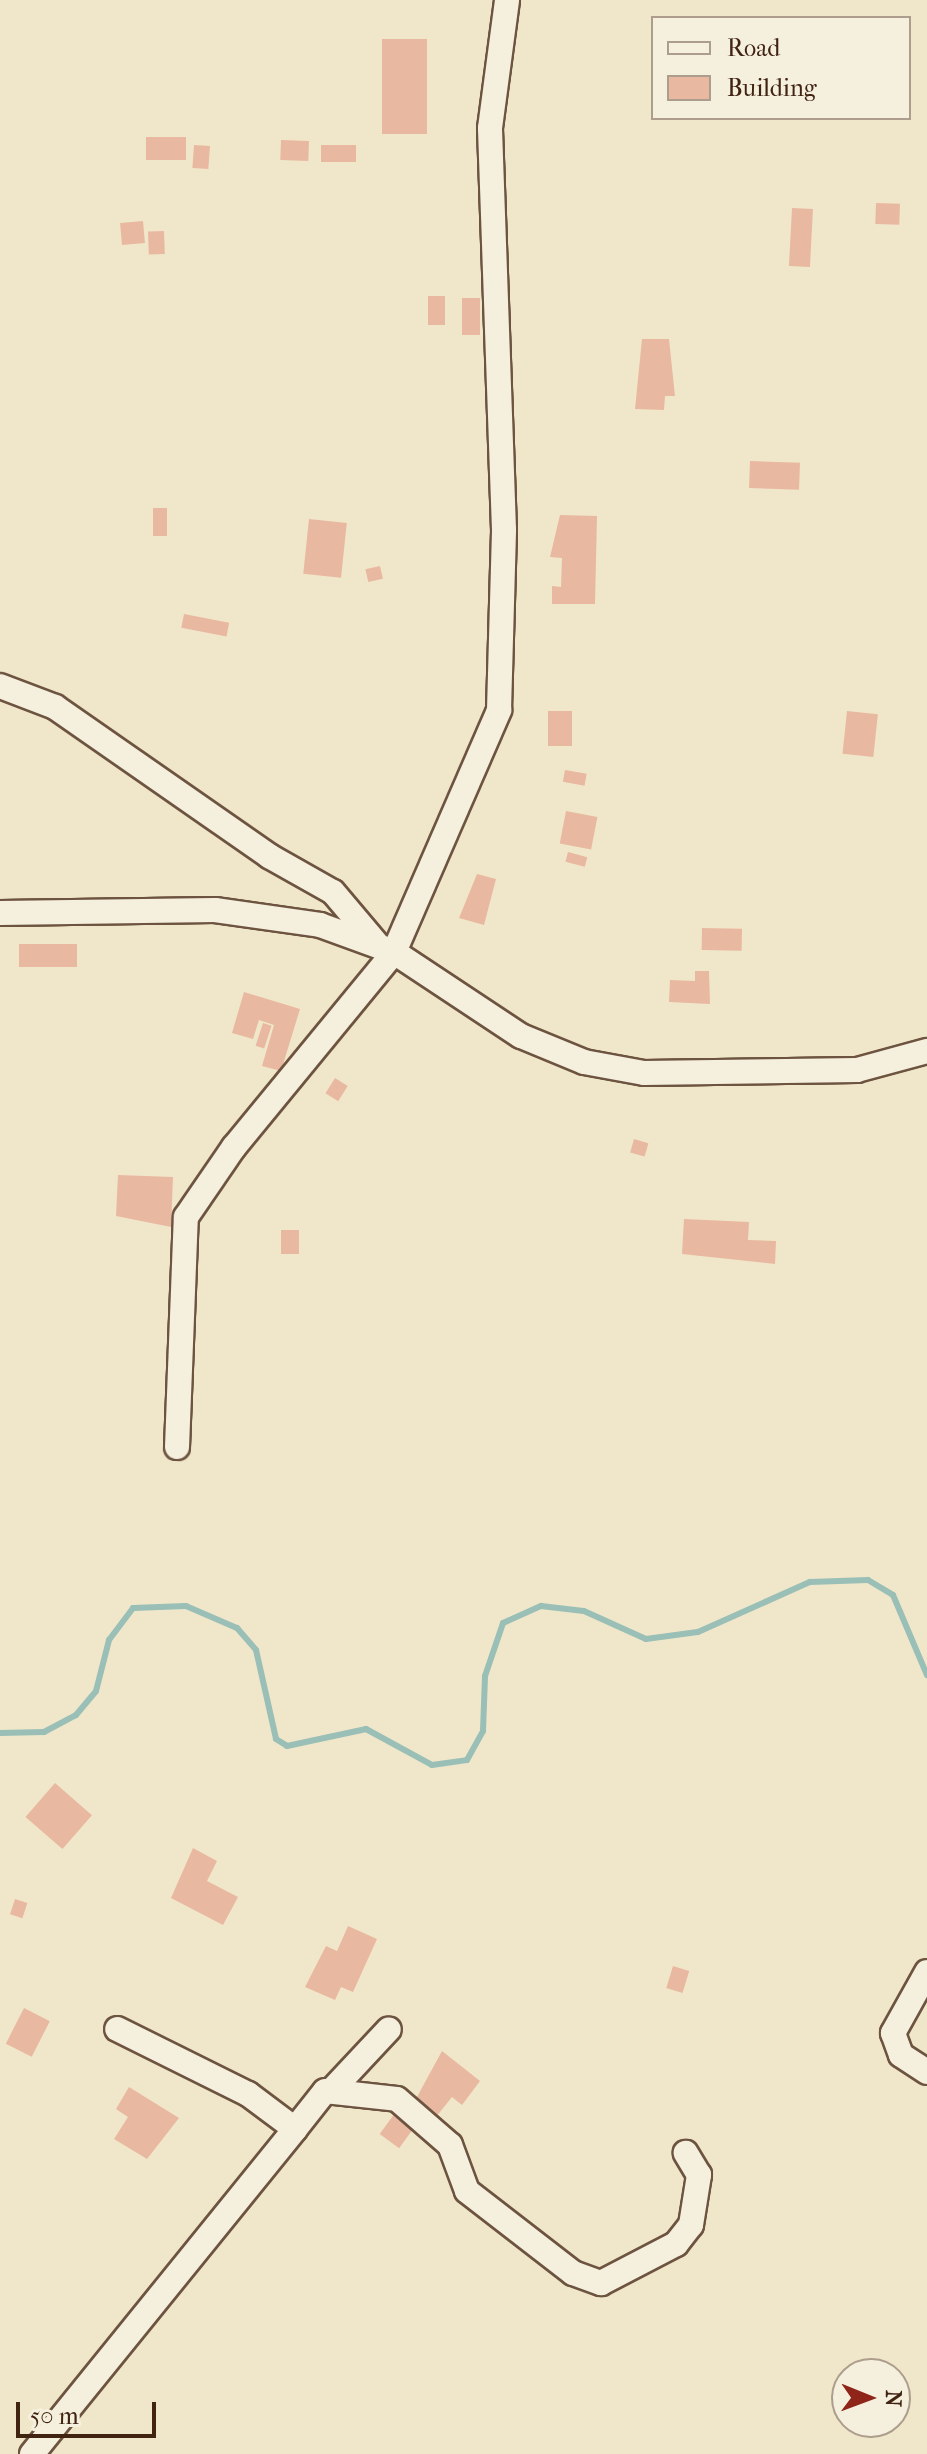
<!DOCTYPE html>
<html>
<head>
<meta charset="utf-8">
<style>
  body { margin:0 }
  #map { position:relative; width:927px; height:2454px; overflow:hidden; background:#f0e7ca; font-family:"IM FELL French Canon",serif }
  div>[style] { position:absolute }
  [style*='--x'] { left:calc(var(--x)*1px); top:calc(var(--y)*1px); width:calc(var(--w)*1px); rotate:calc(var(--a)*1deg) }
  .stream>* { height:6px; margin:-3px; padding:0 3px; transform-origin:3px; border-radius:3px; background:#9abfb7 }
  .building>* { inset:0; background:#e9b8a0; transform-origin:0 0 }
  .roads { filter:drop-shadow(2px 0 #6d5440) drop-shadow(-2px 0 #6d5440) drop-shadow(0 2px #6d5440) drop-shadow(0 -2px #6d5440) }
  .minor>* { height:24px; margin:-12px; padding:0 12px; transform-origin:12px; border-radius:12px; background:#f5efdd }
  span { translate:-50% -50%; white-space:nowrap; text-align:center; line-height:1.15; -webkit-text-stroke:6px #f5efdd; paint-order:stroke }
  .legend { position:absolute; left:651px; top:16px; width:260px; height:104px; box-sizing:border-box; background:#f5efdd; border:2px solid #ad9d8c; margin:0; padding:10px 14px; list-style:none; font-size:24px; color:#412312 }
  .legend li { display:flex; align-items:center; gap:16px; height:40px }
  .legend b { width:40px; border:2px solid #ad9d8c }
  .north { position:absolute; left:831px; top:2358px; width:80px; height:80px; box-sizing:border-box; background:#f5efdd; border:2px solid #ad9d8c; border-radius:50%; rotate:91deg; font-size:22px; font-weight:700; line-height:32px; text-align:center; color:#412312 }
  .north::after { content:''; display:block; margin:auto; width:28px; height:36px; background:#8f2418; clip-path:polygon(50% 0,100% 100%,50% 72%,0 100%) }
  .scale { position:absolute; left:16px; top:2402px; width:140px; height:36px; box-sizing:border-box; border:4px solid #412312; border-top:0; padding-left:10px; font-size:24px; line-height:28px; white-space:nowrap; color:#412312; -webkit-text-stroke:6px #f5efdd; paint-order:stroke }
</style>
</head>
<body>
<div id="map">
  <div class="stream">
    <div style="--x:0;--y:1733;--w:44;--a:-1.3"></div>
    <div style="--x:44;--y:1732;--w:36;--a:-28"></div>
    <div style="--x:76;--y:1715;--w:31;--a:-50"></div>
    <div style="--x:96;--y:1691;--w:53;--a:-75.7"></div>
    <div style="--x:109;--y:1640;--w:40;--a:-53"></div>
    <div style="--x:133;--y:1608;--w:53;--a:-2.2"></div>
    <div style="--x:186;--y:1606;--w:56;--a:23.3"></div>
    <div style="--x:237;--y:1628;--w:29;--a:49"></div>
    <div style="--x:256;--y:1650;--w:91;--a:77.3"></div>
    <div style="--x:276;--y:1739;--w:13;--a:32"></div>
    <div style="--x:287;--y:1746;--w:81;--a:-12.1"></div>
    <div style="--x:366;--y:1729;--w:75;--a:28.6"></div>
    <div style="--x:432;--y:1765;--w:35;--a:-8"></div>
    <div style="--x:467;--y:1760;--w:33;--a:-61"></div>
    <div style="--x:483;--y:1731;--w:55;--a:-87.9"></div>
    <div style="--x:485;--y:1676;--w:56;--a:-71.2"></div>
    <div style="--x:503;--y:1623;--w:42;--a:-24.1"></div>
    <div style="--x:541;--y:1606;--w:43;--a:6.6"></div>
    <div style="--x:584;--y:1611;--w:68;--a:24.3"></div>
    <div style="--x:646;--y:1639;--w:52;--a:-7.7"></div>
    <div style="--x:698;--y:1632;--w:123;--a:-24.1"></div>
    <div style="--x:810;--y:1582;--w:58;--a:-2"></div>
    <div style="--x:868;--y:1580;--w:29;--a:31"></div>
    <div style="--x:893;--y:1595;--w:87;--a:67"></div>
  </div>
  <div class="building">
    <div style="left:427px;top:39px;width:95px;height:45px;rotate:90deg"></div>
    <div style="left:146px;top:137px;width:40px;height:23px"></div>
    <div style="left:281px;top:140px;width:28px;height:20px;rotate:2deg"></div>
    <div style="left:194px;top:145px;width:16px;height:23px;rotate:4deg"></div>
    <div style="left:356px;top:145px;width:17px;height:35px;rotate:90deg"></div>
    <div style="left:876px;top:203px;width:24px;height:21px;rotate:2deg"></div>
    <div style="left:792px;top:208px;width:21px;height:58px;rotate:3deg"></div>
    <div style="left:143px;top:221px;width:22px;height:23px;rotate:85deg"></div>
    <div style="left:164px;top:231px;width:23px;height:16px;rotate:88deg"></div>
    <div style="left:428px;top:296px;width:17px;height:29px"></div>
    <div style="left:480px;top:298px;width:37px;height:18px;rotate:90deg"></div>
    <div style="clip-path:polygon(642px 339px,669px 339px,675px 396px,665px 396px,664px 410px,635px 409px)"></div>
    <div style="left:750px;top:461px;width:50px;height:27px;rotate:2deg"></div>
    <div style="left:153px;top:508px;width:14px;height:28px"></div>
    <div style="clip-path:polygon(560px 515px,597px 516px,595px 604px,552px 604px,552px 586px,561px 587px,562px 558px,550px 557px)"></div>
    <div style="left:309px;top:519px;width:38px;height:55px;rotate:6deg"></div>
    <div style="left:380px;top:566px;width:13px;height:15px;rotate:77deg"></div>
    <div style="left:184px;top:614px;width:46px;height:14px;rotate:11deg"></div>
    <div style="left:548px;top:711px;width:24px;height:35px"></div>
    <div style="left:847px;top:711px;width:31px;height:43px;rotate:6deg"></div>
    <div style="left:565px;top:770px;width:22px;height:12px;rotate:10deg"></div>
    <div style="left:566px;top:811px;width:32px;height:33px;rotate:11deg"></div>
    <div style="left:568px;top:852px;width:20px;height:10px;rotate:15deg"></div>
    <div style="clip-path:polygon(477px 874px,496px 879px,484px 925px,459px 918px)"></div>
    <div style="left:702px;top:928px;width:40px;height:22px;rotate:1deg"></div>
    <div style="left:19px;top:944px;width:58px;height:23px"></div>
    <div style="clip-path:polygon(695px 971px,709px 971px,710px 1004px,669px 1002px,670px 980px,695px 981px)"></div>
    <div style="clip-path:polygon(244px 992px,300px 1009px,281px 1071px,262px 1066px,274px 1025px,259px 1020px,253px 1039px,232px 1033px)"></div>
    <div style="left:263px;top:1023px;width:9px;height:24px;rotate:18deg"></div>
    <div style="left:335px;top:1078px;width:15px;height:18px;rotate:32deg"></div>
    <div style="left:634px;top:1139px;width:15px;height:14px;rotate:16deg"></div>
    <div style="clip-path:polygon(118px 1175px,173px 1177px,171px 1227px,116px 1216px)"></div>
    <div style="clip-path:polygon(684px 1219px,749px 1222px,748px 1240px,776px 1241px,775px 1264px,682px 1254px)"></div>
    <div style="left:281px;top:1230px;width:18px;height:24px"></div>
    <div style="left:55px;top:1783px;width:49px;height:45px;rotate:41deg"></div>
    <div style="clip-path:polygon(193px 1848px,217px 1861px,207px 1881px,238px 1897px,223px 1925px,171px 1898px)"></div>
    <div style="left:15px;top:1899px;width:13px;height:16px;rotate:18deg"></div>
    <div style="clip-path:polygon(348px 1926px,377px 1939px,353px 1992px,341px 1987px,335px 2000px,305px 1987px,326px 1946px,337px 1951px)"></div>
    <div style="left:673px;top:1966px;width:17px;height:23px;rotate:17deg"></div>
    <div style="left:24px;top:2008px;width:29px;height:40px;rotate:27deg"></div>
    <div style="clip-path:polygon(442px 2051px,480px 2081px,462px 2105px,452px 2097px,432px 2122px,412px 2106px)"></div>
    <div style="clip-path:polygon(129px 2087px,179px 2118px,147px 2159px,114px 2139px,128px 2117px,116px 2109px)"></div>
    <div style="left:395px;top:2113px;width:24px;height:26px;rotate:36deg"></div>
  </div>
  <div class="roads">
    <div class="minor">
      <div style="--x:0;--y:686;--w:59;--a:20.9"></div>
      <div style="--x:55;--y:707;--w:261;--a:34.8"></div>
      <div style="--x:269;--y:856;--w:73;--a:29.4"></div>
      <div style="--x:333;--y:892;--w:68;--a:49.8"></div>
      <div style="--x:0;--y:913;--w:215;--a:-0.8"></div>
      <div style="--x:215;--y:910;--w:106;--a:8.1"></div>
      <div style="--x:320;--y:925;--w:79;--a:20"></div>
      <div style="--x:394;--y:952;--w:152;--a:33.5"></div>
      <div style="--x:521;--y:1036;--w:68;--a:22.4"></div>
      <div style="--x:584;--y:1062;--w:61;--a:10.4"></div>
      <div style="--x:644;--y:1073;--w:213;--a:-0.8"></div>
      <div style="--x:857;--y:1070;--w:73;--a:-15.2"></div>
      <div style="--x:177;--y:1447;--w:230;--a:-87.8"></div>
      <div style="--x:186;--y:1217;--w:85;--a:-55.6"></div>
      <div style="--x:234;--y:1147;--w:252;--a:-50.6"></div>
      <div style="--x:394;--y:952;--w:264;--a:-66.5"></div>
      <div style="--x:499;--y:710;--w:180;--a:-88.4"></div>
      <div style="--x:504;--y:530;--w:402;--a:-92"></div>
      <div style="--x:490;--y:128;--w:129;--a:-82.4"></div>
      <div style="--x:927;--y:1972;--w:70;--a:119.1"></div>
      <div style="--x:893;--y:2033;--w:23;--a:70"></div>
      <div style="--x:901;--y:2055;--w:31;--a:33"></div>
      <div style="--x:332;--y:2090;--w:83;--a:-46.9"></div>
      <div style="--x:295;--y:2129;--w:48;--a:-51.7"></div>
      <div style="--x:325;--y:2091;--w:72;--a:6.3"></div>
      <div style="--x:397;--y:2099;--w:70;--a:41"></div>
      <div style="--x:450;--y:2145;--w:49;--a:69.7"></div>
      <div style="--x:467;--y:2191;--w:134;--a:37.7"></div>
      <div style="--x:573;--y:2273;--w:30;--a:20"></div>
      <div style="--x:601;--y:2283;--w:85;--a:-27.5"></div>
      <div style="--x:676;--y:2244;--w:24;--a:-52"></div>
      <div style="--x:691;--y:2225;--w:51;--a:-80.9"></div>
      <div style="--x:699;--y:2175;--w:26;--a:-121"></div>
      <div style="--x:32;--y:2454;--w:418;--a:-51"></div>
      <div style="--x:295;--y:2129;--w:59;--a:-143.3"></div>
      <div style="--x:248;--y:2094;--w:146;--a:-153.6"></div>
    </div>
  </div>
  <ul class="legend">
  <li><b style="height:10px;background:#f5efdd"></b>Road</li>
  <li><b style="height:22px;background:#e9b8a0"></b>Building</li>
  </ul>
  <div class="north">N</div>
  <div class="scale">50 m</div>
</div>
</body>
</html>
